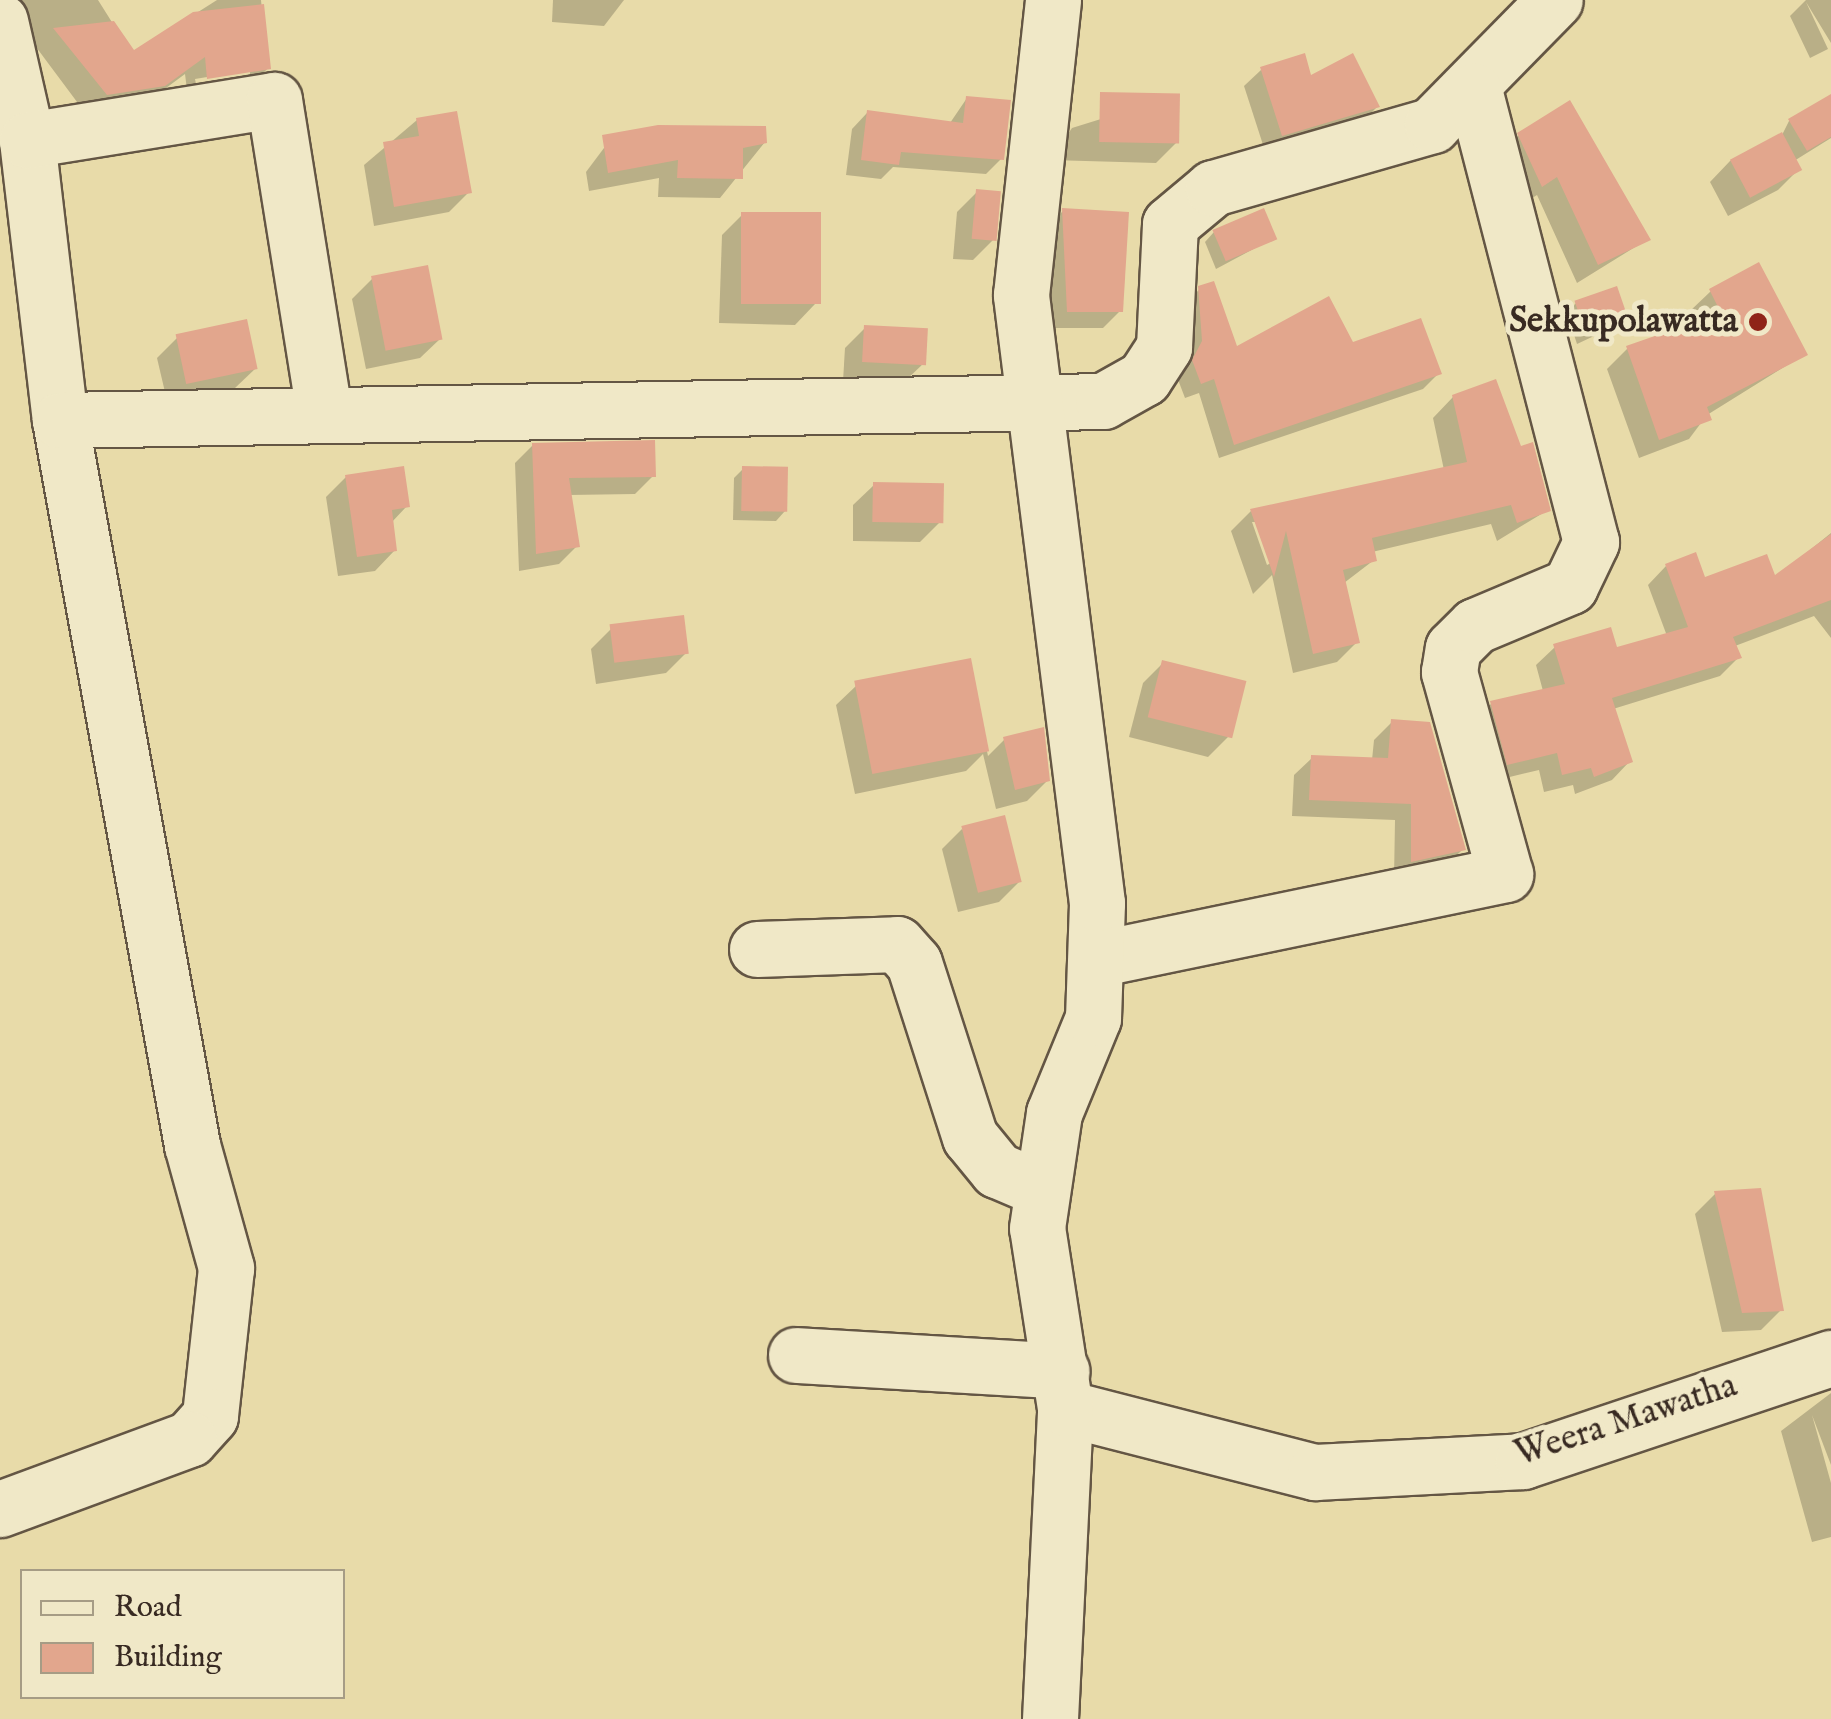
<!DOCTYPE html>
<html>
<head>
<meta charset="utf-8">
<style>
  body { margin:0 }
  #map { position:relative; width:1831px; height:1719px; overflow:hidden; background:#e8dba9; font-family:"IM FELL English",serif }
  div>[style] { position:absolute }
  [style*='--x'] { left:calc(var(--x)*1px); top:calc(var(--y)*1px); width:calc(var(--w)*1px); rotate:calc(var(--a)*1deg) }
  .shadow>* { inset:0; background:#0003 }
  .building>* { inset:0; background:#e2a68d; transform-origin:0 0 }
  .roads { filter:drop-shadow(2px 0 #645644) drop-shadow(-2px 0 #645644) drop-shadow(0 2px #645644) drop-shadow(0 -2px #645644) }
  .minor>* { height:55px; margin:-27.5px; padding:0 27.5px; transform-origin:27.5px; border-radius:27.5px; background:#f0e8c7 }
  .dots>* { width:28px; height:28px; translate:-50% -50%; box-sizing:border-box; border:5px solid #f0e8c7; border-radius:50% }
  span { translate:-50% -50%; white-space:nowrap; text-align:center; line-height:1.15; -webkit-text-stroke:10px #f0e8c7; paint-order:stroke }
  .poi-label { font-size:35px; color:#382a22; font-weight:700 }
  .right { translate:-100% -50%; text-align:right }
  .street-label { font-size:35px; color:#382a22 }
  .legend { position:absolute; left:20px; top:1569px; width:325px; height:130px; box-sizing:border-box; background:#f0e8c7; border:2px solid #a69c85; margin:0; padding:12px 18px; list-style:none; font-size:30px; color:#382a22 }
  .legend li { display:flex; align-items:center; gap:20px; height:50px }
  .legend b { width:50px; border:2px solid #a69c85 }
</style>
</head>
<body>
<div id="map">
  <div class="shadow">
    <div style="clip-path:polygon(evenodd,1px 0,98px 0,132px 54px,217px 0,261px 0,268px 68px,248px 89px,188px 98px,185px 74px,143px 105px,86px 114px,1px 0,250px 70px,250px 75px,196px 84px,195px 79px,250px 70px)"></div>
    <div style="clip-path:polygon(553px 0,624px 0,604px 26px,552px 22px)"></div>
    <div style="clip-path:polygon(1806px 0,1831px 0,1831px 43px,1806px 2px,1828px 49px,1810px 58px,1790px 16px)"></div>
    <div style="clip-path:polygon(1261px 70px,1377px 107px,1361px 123px,1265px 151px,1244px 86px)"></div>
    <div style="clip-path:polygon(1178px 95px,1176px 143px,1156px 163px,1050px 160px,1072px 128px)"></div>
    <div style="clip-path:polygon(967px 98px,1002px 158px,986px 174px,893px 167px,881px 179px,846px 175px,852px 129px,867px 113px,950px 123px)"></div>
    <div style="clip-path:polygon(1831px 117px,1831px 138px,1794px 161px,1798px 170px,1778px 190px,1728px 216px,1710px 182px,1730px 161px,1782px 135px,1789px 121px)"></div>
    <div style="clip-path:polygon(417px 120px,469px 192px,449px 212px,374px 226px,364px 165px)"></div>
    <div style="clip-path:polygon(1519px 135px,1648px 239px,1577px 283px,1537px 195px,1521px 205px,1498px 155px)"></div>
    <div style="clip-path:polygon(613px 136px,765px 142px,720px 198px,658px 197px,659px 178px,589px 191px,586px 172px)"></div>
    <div style="clip-path:polygon(977px 192px,993px 240px,973px 260px,953px 259px,957px 212px)"></div>
    <div style="clip-path:polygon(1063px 211px,1120px 311px,1103px 328px,1050px 328px,1046px 228px)"></div>
    <div style="clip-path:polygon(742px 215px,815px 304px,795px 325px,719px 323px,722px 235px)"></div>
    <div style="clip-path:polygon(1214px 232px,1274px 238px,1216px 269px,1205px 242px)"></div>
    <div style="clip-path:polygon(372px 279px,441px 338px,420px 358px,366px 369px,352px 299px)"></div>
    <div style="clip-path:polygon(1200px 289px,1236px 349px,1352px 345px,1439px 373px,1423px 389px,1219px 458px,1199px 393px,1185px 398px,1177px 377px,1188px 358px,1184px 304px)"></div>
    <div style="clip-path:polygon(1711px 291px,1805px 354px,1707px 415px,1689px 439px,1639px 458px,1607px 369px,1627px 349px,1697px 324px,1690px 311px)"></div>
    <div style="clip-path:polygon(1576px 303px,1626px 321px,1577px 344px,1567px 313px)"></div>
    <div style="clip-path:polygon(865px 328px,924px 363px,903px 383px,843px 381px,845px 348px)"></div>
    <div style="clip-path:polygon(177px 338px,256px 368px,235px 388px,168px 405px,157px 358px)"></div>
    <div style="clip-path:polygon(evenodd,1453px 397px,1548px 510px,1497px 541px,1491px 524px,1372px 552px,1374px 560px,1344px 583px,1357px 642px,1337px 662px,1293px 673px,1272px 575px,1253px 594px,1231px 531px,1251px 511px,1444px 470px,1433px 418px,1453px 397px,1252px 522px,1257px 522px,1271px 563px,1267px 565px,1252px 522px)"></div>
    <div style="clip-path:polygon(533px 445px,653px 476px,635px 494px,569px 495px,577px 546px,559px 564px,519px 571px,515px 463px)"></div>
    <div style="clip-path:polygon(743px 469px,785px 511px,776px 521px,733px 520px,734px 478px)"></div>
    <div style="clip-path:polygon(346px 477px,407px 506px,391px 523px,395px 550px,375px 571px,338px 576px,326px 497px)"></div>
    <div style="clip-path:polygon(874px 485px,940px 522px,920px 542px,853px 541px,853px 505px)"></div>
    <div style="clip-path:polygon(1831px 533px,1831px 638px,1814px 616px,1735px 646px,1739px 657px,1720px 676px,1613px 709px,1630px 761px,1612px 780px,1575px 794px,1573px 785px,1544px 792px,1539px 770px,1489px 782px,1472px 722px,1491px 704px,1543px 691px,1536px 665px,1555px 647px,1615px 650px,1667px 636px,1648px 585px,1666px 566px,1703px 581px,1774px 579px)"></div>
    <div style="clip-path:polygon(611px 629px,686px 653px,666px 673px,596px 684px,591px 649px)"></div>
    <div style="clip-path:polygon(969px 661px,988px 756px,1004px 740px,1048px 780px,1027px 801px,996px 809px,983px 754px,966px 771px,855px 794px,836px 705px,857px 685px)"></div>
    <div style="clip-path:polygon(1163px 663px,1228px 737px,1208px 757px,1129px 737px,1143px 683px)"></div>
    <div style="clip-path:polygon(1392px 722px,1463px 849px,1445px 867px,1394px 878px,1395px 820px,1292px 816px,1294px 775px,1312px 758px,1372px 760px,1374px 740px)"></div>
    <div style="clip-path:polygon(962px 829px,1019px 882px,999px 902px,958px 912px,942px 849px)"></div>
    <div style="clip-path:polygon(1715px 1194px,1781px 1310px,1761px 1330px,1722px 1332px,1695px 1214px)"></div>
    <div style="clip-path:polygon(1831px 1393px,1831px 1465px,1812px 1415px,1831px 1483px,1831px 1537px,1812px 1542px,1781px 1431px)"></div>
  </div>
  <div class="building">
    <div style="clip-path:polygon(264px 4px,271px 69px,207px 79px,205px 57px,165px 86px,107px 95px,53px 28px,114px 21px,134px 50px,193px 12px)"></div>
    <div style="clip-path:polygon(1305px 53px,1311px 75px,1353px 53px,1380px 107px,1282px 136px,1260px 67px)"></div>
    <div style="left:1100px;top:92px;width:80px;height:50px;rotate:1deg"></div>
    <div style="clip-path:polygon(1831px 94px,1831px 137px,1807px 151px,1788px 119px)"></div>
    <div style="clip-path:polygon(966px 96px,1011px 100px,1004px 160px,901px 152px,899px 165px,861px 160px,867px 110px,963px 123px)"></div>
    <div style="clip-path:polygon(1570px 100px,1651px 240px,1598px 265px,1557px 177px,1542px 187px,1517px 133px)"></div>
    <div style="clip-path:polygon(457px 111px,472px 193px,394px 207px,383px 142px,419px 136px,416px 118px)"></div>
    <div style="clip-path:polygon(658px 125px,766px 126px,767px 143px,743px 148px,743px 179px,677px 178px,678px 160px,608px 173px,602px 135px)"></div>
    <div style="left:1782px;top:132px;width:43px;height:59px;rotate:62deg"></div>
    <div style="left:976px;top:189px;width:25px;height:50px;rotate:5deg"></div>
    <div style="clip-path:polygon(1062px 208px,1129px 212px,1123px 312px,1067px 312px)"></div>
    <div style="left:1264px;top:208px;width:34px;height:56px;rotate:67deg"></div>
    <div style="left:741px;top:212px;width:80px;height:92px"></div>
    <div style="clip-path:polygon(1759px 262px,1808px 355px,1707px 407px,1712px 420px,1659px 440px,1626px 346px,1721px 313px,1709px 289px)"></div>
    <div style="left:428px;top:265px;width:76px;height:58px;rotate:79deg"></div>
    <div style="clip-path:polygon(1214px 281px,1237px 346px,1329px 296px,1353px 342px,1421px 318px,1442px 374px,1234px 445px,1214px 379px,1201px 384px,1192px 360px,1202px 341px,1198px 286px)"></div>
    <div style="left:1617px;top:286px;width:37px;height:45px;rotate:71deg"></div>
    <div style="left:247px;top:319px;width:51px;height:73px;rotate:78deg"></div>
    <div style="left:864px;top:325px;width:64px;height:37px;rotate:3deg"></div>
    <div style="clip-path:polygon(1496px 379px,1521px 446px,1533px 442px,1551px 511px,1517px 523px,1511px 505px,1372px 538px,1377px 561px,1343px 570px,1360px 643px,1313px 654px,1286px 531px,1274px 577px,1250px 509px,1467px 462px,1452px 395px)"></div>
    <div style="clip-path:polygon(655px 440px,656px 477px,569px 478px,580px 547px,536px 554px,532px 443px)"></div>
    <div style="clip-path:polygon(404px 466px,410px 507px,392px 510px,397px 551px,357px 557px,345px 475px)"></div>
    <div style="left:742px;top:466px;width:46px;height:45px;rotate:1deg"></div>
    <div style="left:873px;top:482px;width:71px;height:40px;rotate:1deg"></div>
    <div style="clip-path:polygon(1831px 534px,1831px 600px,1733px 637px,1742px 658px,1612px 698px,1633px 762px,1594px 777px,1591px 768px,1562px 775px,1557px 753px,1507px 765px,1490px 701px,1565px 684px,1553px 644px,1611px 627px,1617px 647px,1688px 627px,1665px 564px,1696px 552px,1705px 577px,1767px 554px,1775px 575px)"></div>
    <div style="left:684px;top:615px;width:39px;height:75px;rotate:83deg"></div>
    <div style="left:971px;top:658px;width:95px;height:119px;rotate:79deg"></div>
    <div style="left:1162px;top:660px;width:87px;height:59px;rotate:14deg"></div>
    <div style="clip-path:polygon(1391px 719px,1430px 722px,1466px 850px,1411px 862px,1411px 804px,1309px 800px,1311px 755px,1388px 758px)"></div>
    <div style="clip-path:polygon(1044px 727px,1050px 781px,1015px 790px,1003px 737px)"></div>
    <div style="left:1005px;top:815px;width:69px;height:45px;rotate:76deg"></div>
    <div style="clip-path:polygon(1761px 1188px,1784px 1311px,1742px 1313px,1714px 1191px)"></div>
  </div>
  <div class="roads">
    <div class="minor">
      <div style="--x:0;--y:21;--w:122;--a:77.2"></div>
      <div style="--x:27;--y:140;--w:282;--a:83.3"></div>
      <div style="--x:60;--y:420;--w:737;--a:79.68"></div>
      <div style="--x:192;--y:1145;--w:128;--a:74.5"></div>
      <div style="--x:226;--y:1268;--w:149;--a:96.2"></div>
      <div style="--x:210;--y:1416;--w:31;--a:132"></div>
      <div style="--x:189;--y:1439;--w:202;--a:159.7"></div>
      <div style="--x:27;--y:140;--w:250;--a:-9.2"></div>
      <div style="--x:274;--y:100;--w:317;--a:80.9"></div>
      <div style="--x:60;--y:420;--w:1043;--a:-1.04"></div>
      <div style="--x:1103;--y:401;--w:47;--a:-29.3"></div>
      <div style="--x:1144;--y:378;--w:37;--a:-57"></div>
      <div style="--x:1164;--y:347;--w:123;--a:-87.2"></div>
      <div style="--x:1170;--y:224;--w:56;--a:-39.9"></div>
      <div style="--x:1213;--y:188;--w:228;--a:-16"></div>
      <div style="--x:1432;--y:125;--w:175;--a:-45.5"></div>
      <div style="--x:757;--y:949;--w:140;--a:-2"></div>
      <div style="--x:897;--y:944;--w:25;--a:48"></div>
      <div style="--x:914;--y:963;--w:183;--a:72.2"></div>
      <div style="--x:970;--y:1137;--w:43;--a:50.7"></div>
      <div style="--x:997;--y:1170;--w:49;--a:22.9"></div>
      <div style="--x:1096;--y:959;--w:418;--a:-11.7"></div>
      <div style="--x:1505;--y:874;--w:210;--a:-105.5"></div>
      <div style="--x:1449;--y:672;--w:24;--a:-81"></div>
      <div style="--x:1453;--y:648;--w:31;--a:-45"></div>
      <div style="--x:1475;--y:626;--w:103;--a:-22.8"></div>
      <div style="--x:1570;--y:586;--w:49;--a:-64.5"></div>
      <div style="--x:1591;--y:542;--w:466;--a:-104.5"></div>
      <div style="--x:796;--y:1355;--w:266;--a:3.4"></div>
      <div style="--x:1065;--y:1408;--w:258;--a:14.4"></div>
      <div style="--x:1315;--y:1472;--w:208;--a:-3"></div>
      <div style="--x:1523;--y:1461;--w:325;--a:-18.5"></div>
      <div style="--x:1050;--y:1719;--w:311;--a:-87.2"></div>
      <div style="--x:1065;--y:1408;--w:182;--a:-98.8"></div>
      <div style="--x:1037;--y:1228;--w:116;--a:-81.6"></div>
      <div style="--x:1054;--y:1113;--w:103;--a:-67.7"></div>
      <div style="--x:1093;--y:1018;--w:115;--a:-88"></div>
      <div style="--x:1097;--y:903;--w:613;--a:-97.13"></div>
      <div style="--x:1021;--y:295;--w:297;--a:-83.8"></div>
    </div>
  </div>
  <div class="dots">
    <div style="left:1758px;top:322px;background:#8f2418"></div>
  </div>
  <div class="poi-label">
    <span class="right" style="left:1738px;top:322px">Sekkupolawatta</span>
  </div>
  <div class="street-label">
    <span style="left:1626px;top:1421px;rotate:-18deg">Weera Mawatha</span>
  </div>
  <ul class="legend">
  <li><b style="height:12px;background:#f0e8c7"></b>Road</li>
  <li><b style="height:28px;background:#e2a68d"></b>Building</li>
  </ul>
</div>
</body>
</html>
